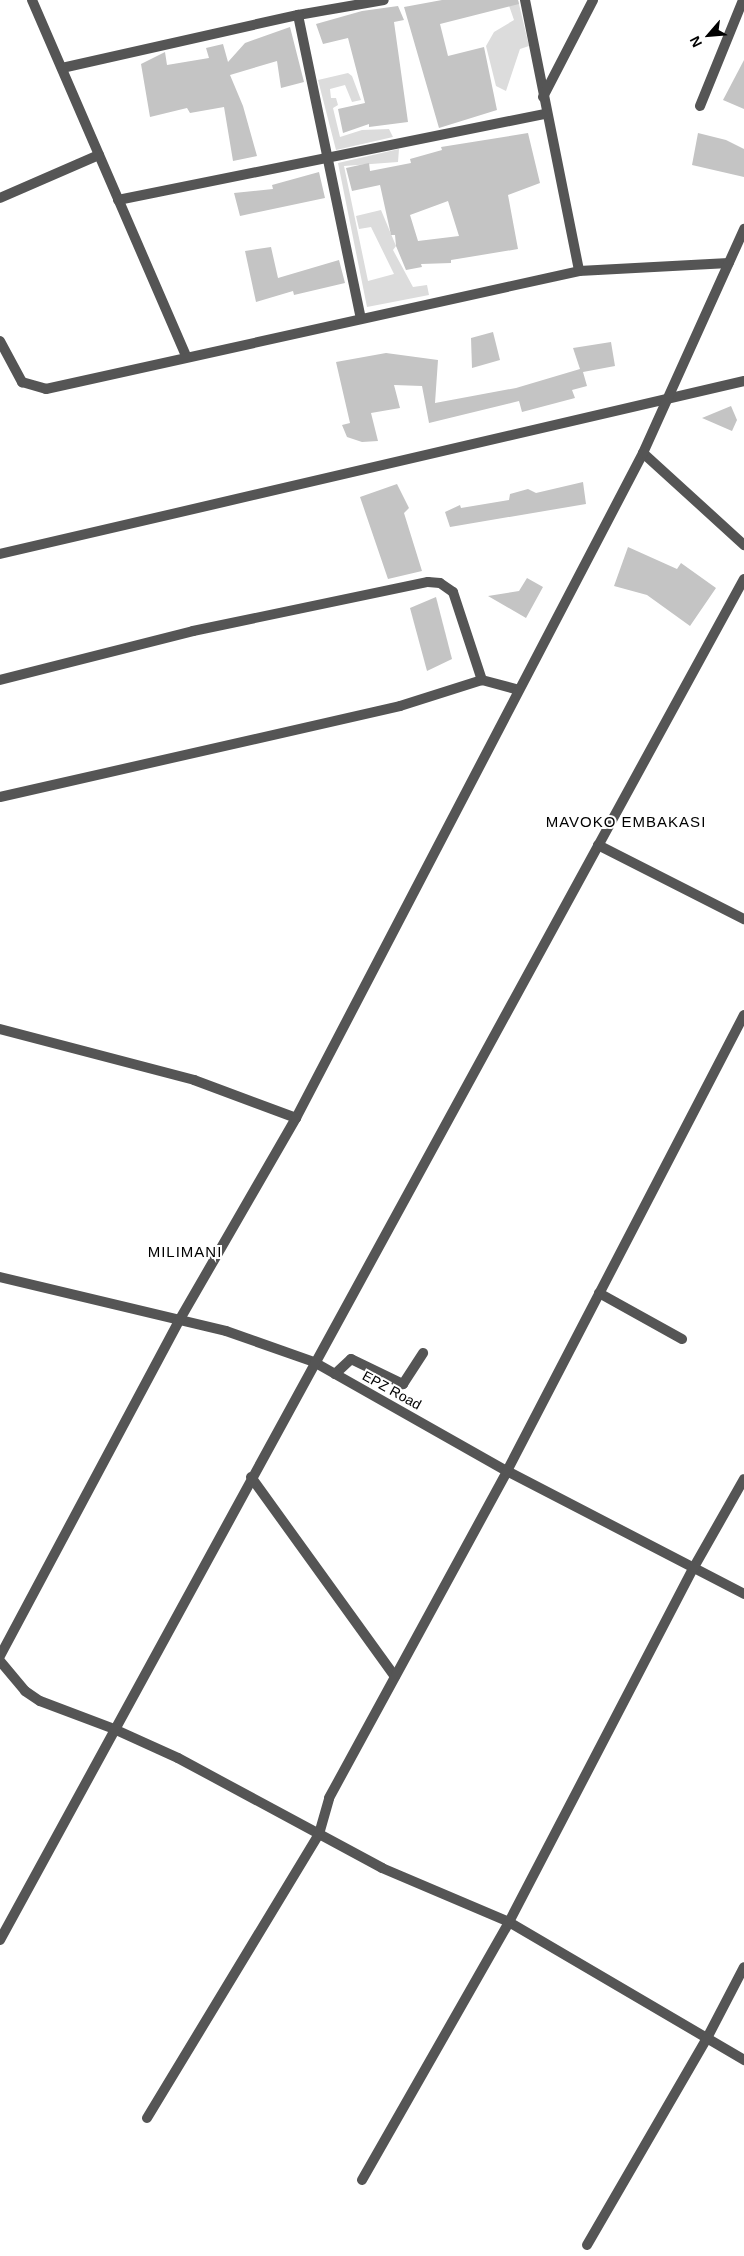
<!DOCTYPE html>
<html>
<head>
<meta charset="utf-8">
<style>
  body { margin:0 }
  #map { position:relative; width:744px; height:2256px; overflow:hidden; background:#fff; font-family:Arial,sans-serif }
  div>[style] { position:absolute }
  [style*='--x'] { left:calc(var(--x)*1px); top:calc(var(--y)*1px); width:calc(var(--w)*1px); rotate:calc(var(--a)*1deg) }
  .green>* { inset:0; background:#dcdcdc }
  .building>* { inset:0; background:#c4c4c4 }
  .service>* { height:10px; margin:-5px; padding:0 5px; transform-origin:5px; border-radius:5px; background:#555 }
  .minor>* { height:10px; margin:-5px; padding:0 5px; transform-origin:5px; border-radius:5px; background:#555 }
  span { translate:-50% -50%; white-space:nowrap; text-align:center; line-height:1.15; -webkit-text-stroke:4px #fff; paint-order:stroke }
  .street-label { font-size:14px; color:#000 }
  .neighbourhood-label { font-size:15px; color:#000; letter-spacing:1px }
  .north { position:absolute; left:684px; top:10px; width:50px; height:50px; -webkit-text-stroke:4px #fff; paint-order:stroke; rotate:243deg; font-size:14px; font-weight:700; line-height:20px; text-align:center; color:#000 }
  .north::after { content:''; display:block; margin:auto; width:18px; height:22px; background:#000; clip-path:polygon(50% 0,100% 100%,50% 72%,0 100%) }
</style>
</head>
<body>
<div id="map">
  <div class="green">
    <div style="clip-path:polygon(507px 0,518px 0,529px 46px,520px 49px,506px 91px,496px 86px,486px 46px,494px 32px,514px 20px)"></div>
    <div style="clip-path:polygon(348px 73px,352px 76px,361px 100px,352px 102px,345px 85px,330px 89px,331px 98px,336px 98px,338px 105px,333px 108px,340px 137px,362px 130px,389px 129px,393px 137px,336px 150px,318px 80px)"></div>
    <div style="clip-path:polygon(399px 149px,398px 162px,344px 166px,368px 281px,394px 274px,371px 227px,359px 229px,356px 216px,381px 210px,396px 246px,393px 250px,413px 287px,427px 285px,429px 295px,367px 307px,338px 163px)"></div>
  </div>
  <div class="building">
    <div style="clip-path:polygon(442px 0,518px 0,519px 4px,440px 24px,448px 56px,484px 47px,497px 110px,439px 128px,404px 7px)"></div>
    <div style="clip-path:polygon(398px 6px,404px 20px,394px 22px,408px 122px,369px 127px,369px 124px,343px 133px,338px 109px,365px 103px,348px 38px,323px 44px,316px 24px,362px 11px)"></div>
    <div style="clip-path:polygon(290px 27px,304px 82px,281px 88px,277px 61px,230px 75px,243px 106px,257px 156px,233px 161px,224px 107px,190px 113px,187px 108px,150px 117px,141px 64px,165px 52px,167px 65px,209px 58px,206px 48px,223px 44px,228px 62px,245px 43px)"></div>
    <div style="clip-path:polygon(744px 60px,744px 109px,723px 100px)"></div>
    <div style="clip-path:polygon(evenodd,528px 133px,540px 183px,508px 195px,518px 249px,451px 260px,451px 263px,421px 264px,422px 267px,406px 270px,396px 246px,395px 235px,391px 235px,380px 185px,352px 191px,346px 168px,369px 163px,370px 171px,411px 163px,410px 159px,442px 150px,441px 147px,528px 133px,448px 201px,459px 236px,418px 241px,410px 215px,448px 201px)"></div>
    <div style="clip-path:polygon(698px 133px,726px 140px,744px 149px,744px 177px,692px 165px)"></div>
    <div style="clip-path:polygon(319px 172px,325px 198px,240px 216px,234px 193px,273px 189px,272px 185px)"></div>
    <div style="clip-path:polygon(271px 247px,278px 278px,339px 260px,345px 283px,294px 295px,293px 291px,256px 302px,245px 251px)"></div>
    <div style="clip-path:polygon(493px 332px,500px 360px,472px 368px,471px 338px)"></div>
    <div style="clip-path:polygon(611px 342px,615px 366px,583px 372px,587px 386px,572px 390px,575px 398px,522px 412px,519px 401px,429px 423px,422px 386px,394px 385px,400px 408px,371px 413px,378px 441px,362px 442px,347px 437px,342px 425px,350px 423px,336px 362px,386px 353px,438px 360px,435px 403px,516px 388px,580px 369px,573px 348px)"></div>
    <div style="clip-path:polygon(731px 406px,737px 420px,732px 431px,702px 418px)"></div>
    <div style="clip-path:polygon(583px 482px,586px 504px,450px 527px,445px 512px,460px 505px,461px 508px,509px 500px,510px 494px,528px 489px,536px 493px)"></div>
    <div style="clip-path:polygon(397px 484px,409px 508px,404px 513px,422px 571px,388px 579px,360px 497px)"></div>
    <div style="clip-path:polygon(628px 547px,677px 569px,681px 563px,716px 588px,690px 626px,647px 595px,614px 586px)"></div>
    <div style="clip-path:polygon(527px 578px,543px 587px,526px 618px,488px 596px,519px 591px)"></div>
    <div style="clip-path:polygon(436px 597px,452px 659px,427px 671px,410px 608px)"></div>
  </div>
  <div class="service">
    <div style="--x:599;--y:1293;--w:95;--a:29"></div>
    <div style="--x:335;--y:1374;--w:22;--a:-43"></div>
    <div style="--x:351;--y:1359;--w:58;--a:25.7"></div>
    <div style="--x:403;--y:1384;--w:37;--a:-57"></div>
  </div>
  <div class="minor">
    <div style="--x:32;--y:0;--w:388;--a:66.6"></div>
    <div style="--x:525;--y:0;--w:276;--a:78.7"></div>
    <div style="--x:298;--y:15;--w:87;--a:-9.9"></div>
    <div style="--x:62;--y:68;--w:242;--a:-12.7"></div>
    <div style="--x:298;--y:15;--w:309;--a:78.3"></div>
    <div style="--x:543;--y:97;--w:109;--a:-62.7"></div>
    <div style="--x:700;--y:106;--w:114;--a:-67.9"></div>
    <div style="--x:0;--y:198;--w:108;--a:-23.5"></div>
    <div style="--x:118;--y:200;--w:437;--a:-11.4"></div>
    <div style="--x:0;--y:341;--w:47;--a:61.8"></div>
    <div style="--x:22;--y:382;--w:25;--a:16"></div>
    <div style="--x:46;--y:389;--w:546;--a:-12.48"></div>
    <div style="--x:579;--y:271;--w:150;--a:-3.1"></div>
    <div style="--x:643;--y:453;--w:137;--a:42.3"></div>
    <div style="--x:0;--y:554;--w:764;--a:-13.09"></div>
    <div style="--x:0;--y:680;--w:199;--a:-14.2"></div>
    <div style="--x:193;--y:631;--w:240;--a:-11.8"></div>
    <div style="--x:428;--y:582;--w:12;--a:5"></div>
    <div style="--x:440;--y:583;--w:16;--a:35"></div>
    <div style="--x:453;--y:592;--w:93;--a:71.8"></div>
    <div style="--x:0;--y:797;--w:410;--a:-12.8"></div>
    <div style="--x:400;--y:706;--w:86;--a:-17.6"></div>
    <div style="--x:482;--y:680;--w:38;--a:15"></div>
    <div style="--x:598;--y:845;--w:164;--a:26.9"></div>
    <div style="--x:0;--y:1029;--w:201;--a:14.7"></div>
    <div style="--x:194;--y:1080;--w:109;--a:20.4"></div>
    <div style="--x:0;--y:1277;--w:232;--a:13.4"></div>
    <div style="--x:226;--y:1331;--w:93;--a:19.4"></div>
    <div style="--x:314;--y:1362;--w:222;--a:29.5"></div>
    <div style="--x:507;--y:1471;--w:267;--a:27.4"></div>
    <div style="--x:251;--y:1477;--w:246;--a:54.2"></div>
    <div style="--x:0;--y:1656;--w:382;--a:-61.9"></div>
    <div style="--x:180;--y:1319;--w:232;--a:-60"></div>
    <div style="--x:296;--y:1118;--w:750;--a:-62.44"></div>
    <div style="--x:643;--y:453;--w:246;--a:-65.7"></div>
    <div style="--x:0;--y:1661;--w:39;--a:50"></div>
    <div style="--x:25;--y:1691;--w:18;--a:34"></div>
    <div style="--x:40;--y:1701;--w:79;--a:20.7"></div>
    <div style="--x:114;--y:1729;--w:70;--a:24.4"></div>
    <div style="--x:178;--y:1758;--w:232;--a:28.3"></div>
    <div style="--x:382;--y:1868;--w:138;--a:23"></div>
    <div style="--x:509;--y:1922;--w:273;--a:30.4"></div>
    <div style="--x:0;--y:1940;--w:1551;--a:-61.34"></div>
    <div style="--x:147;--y:2118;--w:332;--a:-58.8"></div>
    <div style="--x:319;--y:1834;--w:37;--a:-74"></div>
    <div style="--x:329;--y:1798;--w:372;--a:-61.4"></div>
    <div style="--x:507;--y:1471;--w:514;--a:-62.54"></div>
    <div style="--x:362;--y:2180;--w:297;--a:-60.3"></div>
    <div style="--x:509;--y:1922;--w:400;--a:-62.5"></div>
    <div style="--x:694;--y:1567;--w:101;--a:-60.4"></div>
    <div style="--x:587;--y:2245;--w:237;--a:-59.9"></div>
    <div style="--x:706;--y:2040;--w:82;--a:-62.5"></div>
  </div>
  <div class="street-label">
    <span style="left:392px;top:1390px;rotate:29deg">EPZ Road</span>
  </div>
  <div class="neighbourhood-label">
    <span style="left:626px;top:822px">MAVOKO EMBAKASI</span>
    <span style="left:185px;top:1252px">MILIMANI</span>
  </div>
  <div class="north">N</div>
</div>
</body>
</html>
